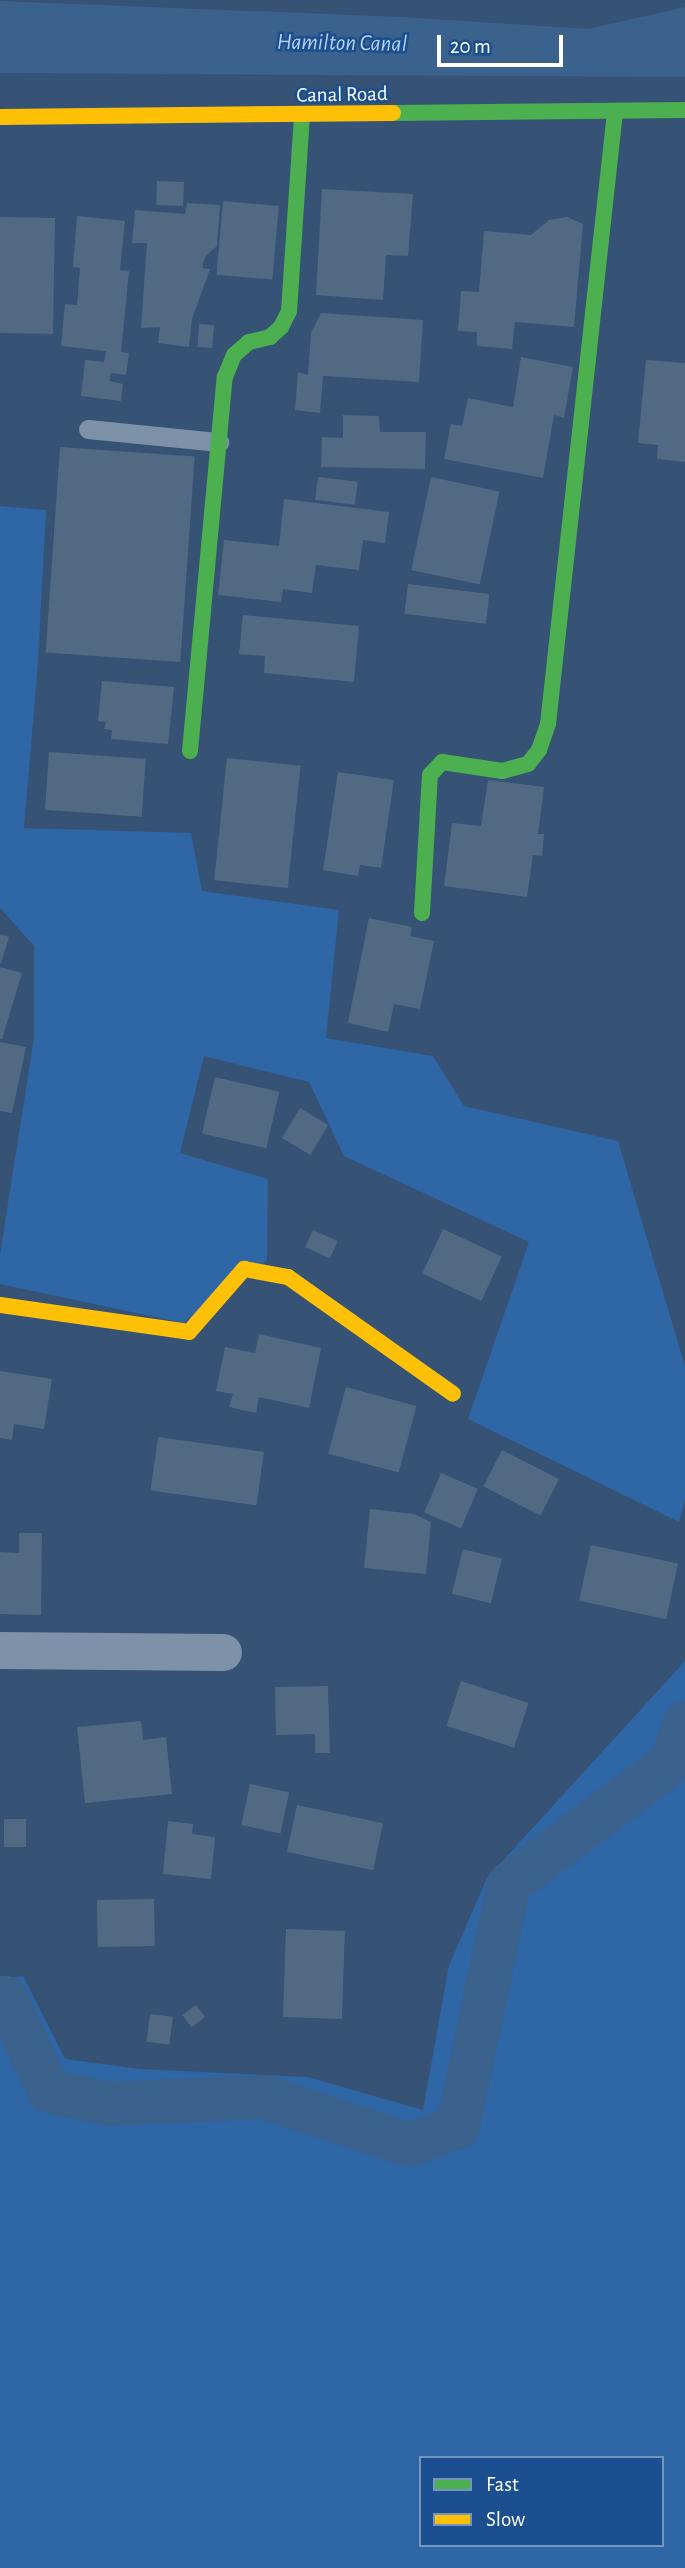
<!DOCTYPE html>
<html>
<head>
<meta charset="utf-8">
<style>
  body { margin:0 }
  #map { position:relative; width:685px; height:2568px; overflow:hidden; background:#365274; font-family:"Alegreya Sans",sans-serif }
  div>[style] { position:absolute }
  [style*='--x'] { left:calc(var(--x)*1px); top:calc(var(--y)*1px); width:calc(var(--w)*1px); rotate:calc(var(--a)*1deg) }
  .green>* { inset:0; background:#2f66a5 }
  .water>* { inset:0; background:#3b618d }
  .canal>* { height:44px; margin:-22px; padding:0 22px; transform-origin:22px; border-radius:22px; background:#3b618d }
  .building>* { inset:0; background:#526984; transform-origin:0 0 }
  .lane>* { height:19px; margin:-9.5px; padding:0 9.5px; transform-origin:9.5px; border-radius:9.5px; background:#7d92a8 }
  .street>* { height:37px; margin:-18.5px; padding:0 18.5px; transform-origin:18.5px; border-radius:18.5px; background:#7d92a8 }
  .fast>* { height:16px; margin:-8px; padding:0 8px; transform-origin:8px; border-radius:8px; background:#4caf50 }
  .slow>* { height:16px; margin:-8px; padding:0 8px; transform-origin:8px; border-radius:8px; background:#ffc107 }
  span { translate:-50% -50%; white-space:nowrap; text-align:center; line-height:1.15; -webkit-text-stroke:5px #1b4f8f; paint-order:stroke }
  .street-label { font-size:21px; color:#fff }
  .water-label { font-size:23px; color:#b5d3f5; font-style:italic }
  .legend { position:absolute; left:419px; top:2456px; width:245px; height:91px; box-sizing:border-box; background:#1b4f8f; border:2px solid #7695bc; margin:0; padding:9px 12px; list-style:none; font-size:21px; color:#fff }
  .legend li { display:flex; align-items:center; gap:14px; height:35px }
  .legend b { width:35px; border:2px solid #7695bc }
  .scale { position:absolute; left:437px; top:35px; width:126px; height:32px; box-sizing:border-box; border:4px solid #fff; border-top:0; padding-left:9px; font-size:21px; line-height:24px; white-space:nowrap; color:#fff; -webkit-text-stroke:5px #1b4f8f; paint-order:stroke }
</style>
</head>
<body>
<div id="map">
  <div class="green">
    <div style="clip-path:polygon(0 506px,46px 510px,38px 663px,24px 828px,191px 833px,202px 891px,339px 910px,326px 1038px,433px 1056px,464px 1106px,618px 1141px,685px 1366px,685px 1500px,679px 1522px,468px 1419px,529px 1242px,344px 1156px,309px 1082px,204px 1056px,180px 1153px,268px 1179px,267px 1260px,183px 1323px,0 1284px,0 1254px,34px 1038px,34px 946px,0 908px)"></div>
    <div style="clip-path:polygon(evenodd,685px 1661px,685px 2568px,0 2568px,0 1978px,23px 1976px,65px 2059px,140px 2069px,308px 2077px,423px 2110px,449px 1965px,487px 1878px,685px 1661px,421px 2458px,662px 2458px,662px 2545px,421px 2545px,421px 2458px)"></div>
  </div>
  <div class="water">
    <div style="clip-path:polygon(0 1px,402px 17px,588px 29px,685px 7px,685px 77px,0 73px)"></div>
  </div>
  <div class="canal">
    <div style="--x:0;--y:1999;--w:6;--a:-9"></div>
    <div style="--x:6;--y:1998;--w:102;--a:65.2"></div>
    <div style="--x:49;--y:2091;--w:61;--a:12.2"></div>
    <div style="--x:109;--y:2104;--w:155;--a:-2.6"></div>
    <div style="--x:264;--y:2097;--w:154;--a:18.2"></div>
    <div style="--x:410;--y:2145;--w:52;--a:-21.6"></div>
    <div style="--x:458;--y:2126;--w:247;--a:-78.1"></div>
    <div style="--x:509;--y:1884;--w:202;--a:-36.8"></div>
    <div style="--x:671;--y:1763;--w:42;--a:-70.7"></div>
  </div>
  <div class="building">
    <div style="left:157px;top:181px;width:27px;height:24px;rotate:2deg"></div>
    <div style="clip-path:polygon(322px 189px,413px 194px,408px 256px,386px 255px,383px 300px,316px 295px)"></div>
    <div style="left:223px;top:201px;width:56px;height:74px;rotate:5deg"></div>
    <div style="clip-path:polygon(187px 203px,220px 205px,217px 246px,205px 257px,202px 268px,210px 269px,192px 319px,189px 347px,158px 343px,160px 327px,141px 328px,147px 243px,132px 243px,135px 210px,185px 214px)"></div>
    <div style="clip-path:polygon(77px 216px,125px 221px,120px 270px,129px 271px,121px 352px,129px 353px,126px 375px,111px 373px,109px 381px,123px 384px,121px 401px,81px 396px,85px 360px,104px 362px,106px 351px,61px 346px,65px 304px,77px 305px,80px 268px,73px 267px)"></div>
    <div style="left:0;top:217px;width:55px;height:116px;rotate:1deg"></div>
    <div style="clip-path:polygon(567px 217px,583px 224px,574px 327px,515px 322px,512px 349px,477px 346px,477px 332px,458px 331px,461px 291px,479px 292px,484px 231px,531px 235px,549px 220px)"></div>
    <div style="clip-path:polygon(321px 313px,423px 320px,419px 382px,323px 376px,320px 413px,295px 410px,298px 372px,308px 375px,311px 333px)"></div>
    <div style="left:199px;top:324px;width:15px;height:23px;rotate:4deg"></div>
    <div style="clip-path:polygon(521px 357px,573px 367px,564px 418px,554px 415px,543px 478px,444px 459px,451px 424px,462px 426px,468px 398px,513px 407px)"></div>
    <div style="clip-path:polygon(646px 360px,685px 363px,685px 462px,657px 459px,658px 445px,638px 443px)"></div>
    <div style="clip-path:polygon(343px 415px,379px 416px,380px 432px,426px 432px,425px 469px,321px 467px,322px 437px,343px 438px)"></div>
    <div style="left:60px;top:447px;width:135px;height:206px;rotate:4deg"></div>
    <div style="left:318px;top:477px;width:40px;height:23px;rotate:7deg"></div>
    <div style="left:431px;top:477px;width:70px;height:95px;rotate:12deg"></div>
    <div style="clip-path:polygon(284px 499px,389px 512px,385px 543px,363px 540px,359px 570px,316px 565px,312px 593px,283px 589px,281px 602px,218px 595px,224px 540px,279px 546px)"></div>
    <div style="left:408px;top:584px;width:82px;height:30px;rotate:7deg"></div>
    <div style="clip-path:polygon(243px 615px,359px 626px,354px 682px,264px 673px,265px 656px,239px 654px)"></div>
    <div style="clip-path:polygon(102px 681px,174px 687px,168px 744px,111px 739px,112px 730px,104px 729px,106px 722px,98px 721px)"></div>
    <div style="left:49px;top:752px;width:97px;height:58px;rotate:4deg"></div>
    <div style="left:227px;top:758px;width:74px;height:123px;rotate:6deg"></div>
    <div style="clip-path:polygon(338px 772px,394px 780px,381px 868px,360px 865px,358px 876px,323px 870px)"></div>
    <div style="clip-path:polygon(488px 780px,544px 787px,538px 834px,544px 834px,542px 856px,533px 855px,527px 897px,444px 886px,452px 823px,481px 826px)"></div>
    <div style="clip-path:polygon(369px 918px,412px 927px,410px 936px,434px 941px,420px 1009px,394px 1004px,388px 1032px,348px 1023px)"></div>
    <div style="clip-path:polygon(0 934px,9px 937px,1px 963px,0 963px)"></div>
    <div style="clip-path:polygon(0 967px,22px 973px,2px 1039px,0 1039px)"></div>
    <div style="clip-path:polygon(0 1042px,26px 1047px,12px 1113px,0 1111px)"></div>
    <div style="left:215px;top:1077px;width:66px;height:58px;rotate:13deg"></div>
    <div style="left:300px;top:1108px;width:33px;height:35px;rotate:31deg"></div>
    <div style="left:443px;top:1229px;width:65px;height:49px;rotate:25deg"></div>
    <div style="left:313px;top:1230px;width:27px;height:19px;rotate:24deg"></div>
    <div style="clip-path:polygon(259px 1334px,321px 1348px,309px 1408px,259px 1397px,256px 1413px,229px 1407px,233px 1394px,216px 1391px,225px 1347px,255px 1353px)"></div>
    <div style="clip-path:polygon(0 1371px,52px 1379px,44px 1429px,14px 1424px,12px 1440px,0 1438px)"></div>
    <div style="left:346px;top:1387px;width:73px;height:69px;rotate:15deg"></div>
    <div style="left:158px;top:1437px;width:107px;height:54px;rotate:8deg"></div>
    <div style="left:502px;top:1450px;width:64px;height:41px;rotate:27deg"></div>
    <div style="left:441px;top:1473px;width:40px;height:43px;rotate:23deg"></div>
    <div style="clip-path:polygon(370px 1509px,414px 1514px,431px 1522px,426px 1574px,364px 1568px)"></div>
    <div style="clip-path:polygon(19px 1533px,42px 1533px,41px 1615px,0 1614px,0 1552px,19px 1553px)"></div>
    <div style="left:591px;top:1545px;width:89px;height:57px;rotate:12deg"></div>
    <div style="left:463px;top:1549px;width:40px;height:46px;rotate:14deg"></div>
    <div style="left:461px;top:1681px;width:71px;height:47px;rotate:18deg"></div>
    <div style="clip-path:polygon(328px 1686px,330px 1753px,315px 1753px,315px 1734px,276px 1735px,275px 1687px)"></div>
    <div style="clip-path:polygon(141px 1721px,143px 1740px,166px 1737px,172px 1794px,85px 1803px,77px 1727px)"></div>
    <div style="left:250px;top:1784px;width:40px;height:42px;rotate:12deg"></div>
    <div style="left:297px;top:1805px;width:88px;height:48px;rotate:12deg"></div>
    <div style="left:26px;top:1819px;width:28px;height:22px;rotate:90deg"></div>
    <div style="clip-path:polygon(168px 1821px,193px 1824px,192px 1834px,215px 1837px,211px 1879px,163px 1874px)"></div>
    <div style="left:154px;top:1899px;width:47px;height:57px;rotate:89deg"></div>
    <div style="left:286px;top:1929px;width:59px;height:88px;rotate:2deg"></div>
    <div style="left:196px;top:2005px;width:15px;height:17px;rotate:53deg"></div>
    <div style="left:150px;top:2014px;width:23px;height:28px;rotate:7deg"></div>
  </div>
  <div class="lane">
    <div style="--x:88;--y:429;--w:132;--a:5.7"></div>
  </div>
  <div class="street">
    <div style="--x:0;--y:1650;--w:223;--a:0.5"></div>
  </div>
  <div class="fast">
    <div style="--x:393;--y:113;--w:292;--a:-0.6"></div>
    <div style="--x:190;--y:751;--w:376;--a:-84.7"></div>
    <div style="--x:225;--y:377;--w:24;--a:-68"></div>
    <div style="--x:234;--y:355;--w:20;--a:-41"></div>
    <div style="--x:249;--y:342;--w:22;--a:-13"></div>
    <div style="--x:270;--y:337;--w:15;--a:-42"></div>
    <div style="--x:281;--y:327;--w:18;--a:-63"></div>
    <div style="--x:289;--y:311;--w:195;--a:-86.2"></div>
    <div style="--x:422;--y:913;--w:138;--a:-86.7"></div>
    <div style="--x:430;--y:775;--w:18;--a:-47"></div>
    <div style="--x:442;--y:762;--w:61;--a:8.5"></div>
    <div style="--x:502;--y:771;--w:27;--a:-15"></div>
    <div style="--x:528;--y:764;--w:18;--a:-52"></div>
    <div style="--x:539;--y:750;--w:28;--a:-71"></div>
    <div style="--x:548;--y:724;--w:616;--a:-83.75"></div>
  </div>
  <div class="slow">
    <div style="--x:0;--y:117;--w:393;--a:-0.6"></div>
    <div style="--x:0;--y:1305;--w:191;--a:8.1"></div>
    <div style="--x:189;--y:1332;--w:84;--a:-48.9"></div>
    <div style="--x:244;--y:1269;--w:45;--a:10.3"></div>
    <div style="--x:288;--y:1277;--w:202;--a:35.3"></div>
  </div>
  <div class="street-label">
    <span style="left:342px;top:95px;rotate:-1deg">Canal Road</span>
  </div>
  <div class="water-label">
    <span style="left:342px;top:44px;rotate:1deg">Hamilton Canal</span>
  </div>
  <ul class="legend">
  <li><b style="height:9px;background:#4caf50"></b>Fast</li>
  <li><b style="height:9px;background:#ffc107"></b>Slow</li>
  </ul>
  <div class="scale">20 m</div>
</div>
</body>
</html>
